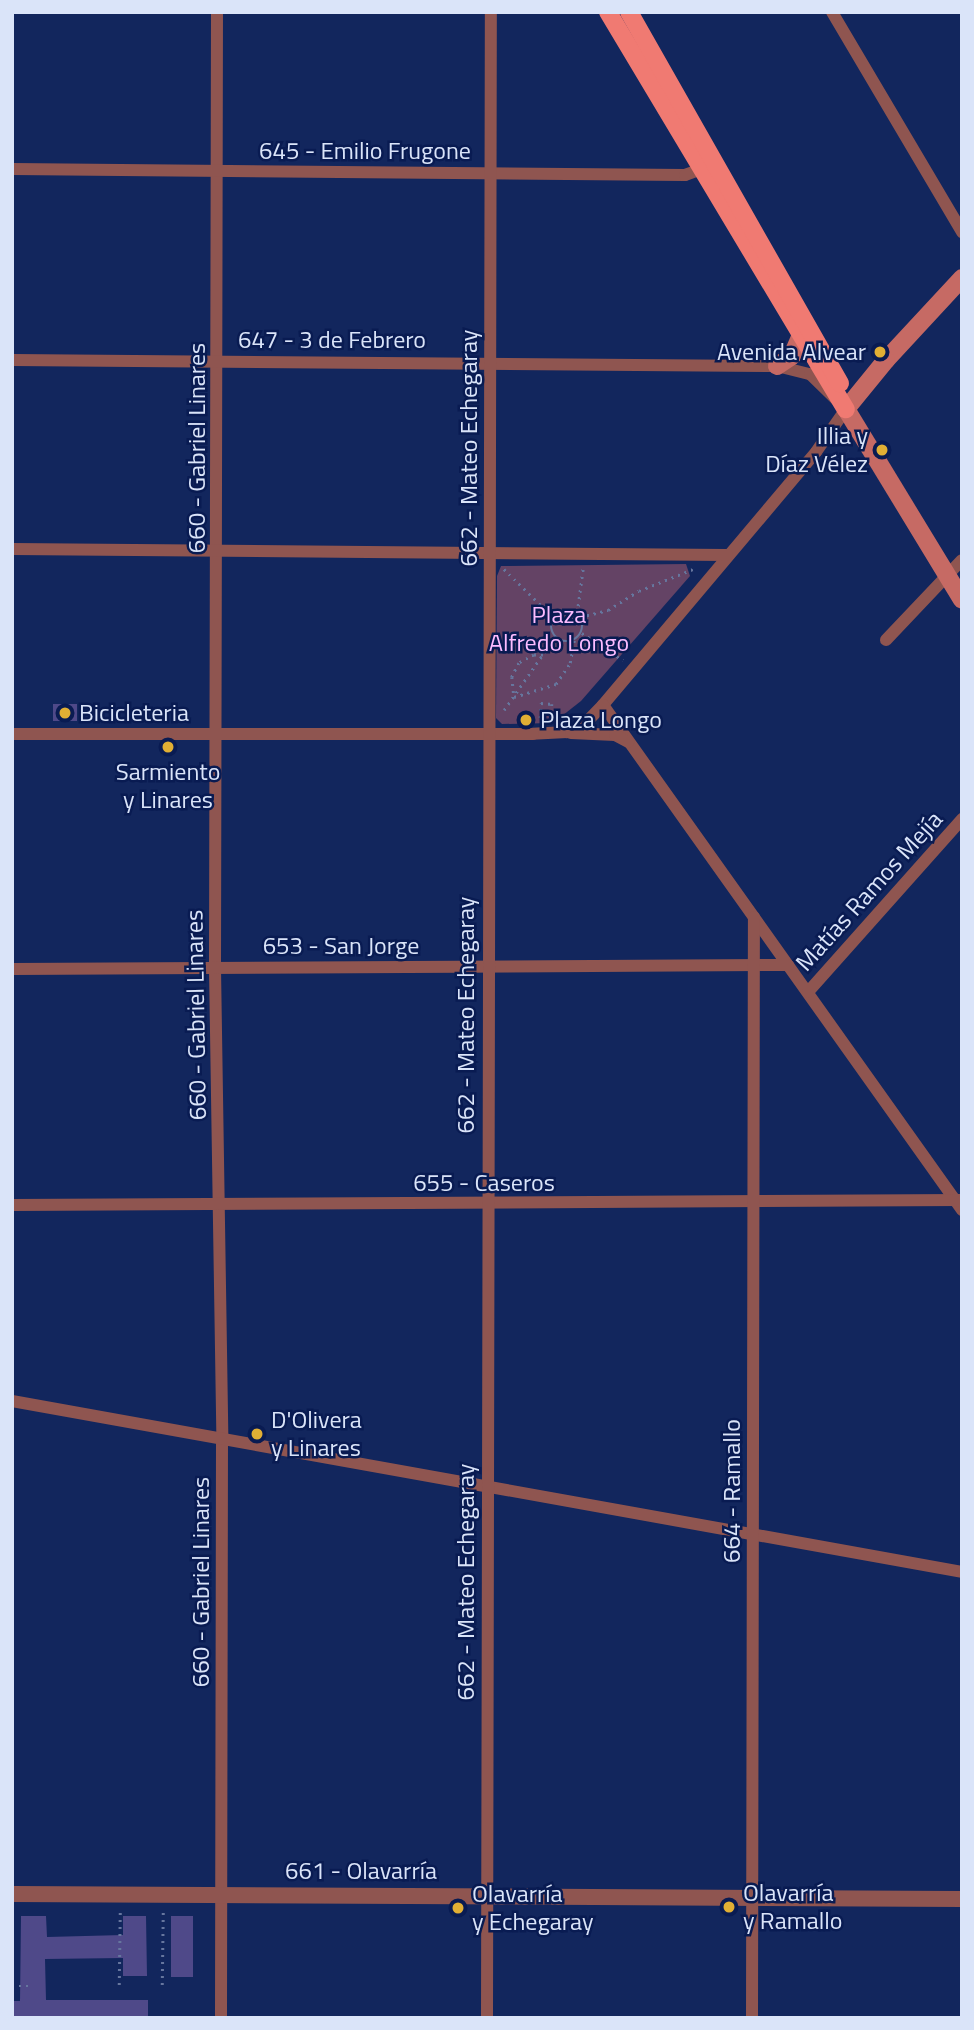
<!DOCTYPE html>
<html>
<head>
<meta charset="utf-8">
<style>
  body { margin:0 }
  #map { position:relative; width:974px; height:2030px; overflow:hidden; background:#12265d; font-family:"Titillium Web",sans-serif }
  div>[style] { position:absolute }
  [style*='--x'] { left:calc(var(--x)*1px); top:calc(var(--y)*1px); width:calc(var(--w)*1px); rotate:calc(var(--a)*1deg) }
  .green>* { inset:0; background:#644365 }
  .building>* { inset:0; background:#4f4989; transform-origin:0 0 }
  .path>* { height:2.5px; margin-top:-1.25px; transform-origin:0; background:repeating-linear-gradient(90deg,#66769e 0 2px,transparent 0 7px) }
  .path>.ring { margin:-1.25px; padding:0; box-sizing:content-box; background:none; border:2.5px solid #66769e; border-radius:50% }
  .minor>* { height:12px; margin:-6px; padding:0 6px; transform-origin:6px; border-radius:6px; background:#8f5550 }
  .tertiary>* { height:16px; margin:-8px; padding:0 8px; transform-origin:8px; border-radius:8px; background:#8f5550 }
  .secondary>* { height:18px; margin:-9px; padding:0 9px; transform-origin:9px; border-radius:9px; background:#c66a64 }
  .primary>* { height:18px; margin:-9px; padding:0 9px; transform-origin:9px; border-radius:9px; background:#f07a72 }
  .dots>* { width:19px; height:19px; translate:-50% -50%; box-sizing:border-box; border:4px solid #091b52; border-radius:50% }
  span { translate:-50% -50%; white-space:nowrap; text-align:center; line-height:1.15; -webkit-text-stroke:5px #091b52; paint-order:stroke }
  .street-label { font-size:24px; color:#dae4f9 }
  .poi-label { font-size:24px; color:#dae4f9 }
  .right { translate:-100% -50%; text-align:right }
  .left { translate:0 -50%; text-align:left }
  .park-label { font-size:24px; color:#fcbcff }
  .frame { position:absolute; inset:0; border:14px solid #dae4f9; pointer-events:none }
</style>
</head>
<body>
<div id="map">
  <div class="green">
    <div style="clip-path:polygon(686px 564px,690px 576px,581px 701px,553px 723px,502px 724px,496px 718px,497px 576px,501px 566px)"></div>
  </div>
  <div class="building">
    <div style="left:53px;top:704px;width:24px;height:17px"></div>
    <div style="clip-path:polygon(21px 1916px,46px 1916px,47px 1937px,123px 1935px,123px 1916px,146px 1916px,147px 1976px,123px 1976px,123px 1958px,45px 1959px,46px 2000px,148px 2000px,148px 2018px,12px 2018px,12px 2001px,20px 2001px)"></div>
    <div style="left:171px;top:1916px;width:22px;height:61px"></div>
  </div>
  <div class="path">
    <div style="--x:504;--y:569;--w:70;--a:44.4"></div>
    <div class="ring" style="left:551px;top:610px;width:29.5px;height:29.5px"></div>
    <div style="--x:577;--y:613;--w:45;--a:-82.4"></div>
    <div style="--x:580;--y:617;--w:29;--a:-14"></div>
    <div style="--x:608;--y:610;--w:36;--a:-32"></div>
    <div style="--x:639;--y:591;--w:58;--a:-22.2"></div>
    <div style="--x:582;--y:633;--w:49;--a:33.4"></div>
    <div style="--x:543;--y:655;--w:9;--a:180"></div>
    <div style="--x:534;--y:655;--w:17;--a:152"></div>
    <div style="--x:519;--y:663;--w:16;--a:117"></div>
    <div style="--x:512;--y:677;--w:20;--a:84"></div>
    <div style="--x:514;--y:697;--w:44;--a:-17.2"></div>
    <div style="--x:556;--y:684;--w:25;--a:-56"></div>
    <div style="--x:570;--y:663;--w:23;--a:-80"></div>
    <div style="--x:541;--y:703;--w:11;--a:5"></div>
    <div style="--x:552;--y:704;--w:14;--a:94"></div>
    <div style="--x:551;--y:718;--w:11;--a:180"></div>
    <div style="--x:540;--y:718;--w:15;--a:-86"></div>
    <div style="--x:504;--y:710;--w:89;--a:-55.1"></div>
    <div style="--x:12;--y:1979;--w:7;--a:90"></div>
    <div style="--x:12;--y:1986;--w:20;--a:0"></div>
    <div style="--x:119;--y:1985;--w:74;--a:-89.2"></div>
    <div style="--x:162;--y:1985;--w:74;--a:-89.2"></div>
  </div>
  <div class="minor">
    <div style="--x:217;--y:12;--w:956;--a:90.12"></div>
    <div style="--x:215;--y:968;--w:470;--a:89.1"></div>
    <div style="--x:222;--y:1438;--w:580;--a:90.1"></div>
    <div style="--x:832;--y:12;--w:256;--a:59.4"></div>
    <div style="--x:12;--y:169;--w:673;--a:0.51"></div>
    <div style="--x:685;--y:175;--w:23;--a:-20"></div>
    <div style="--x:12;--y:360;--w:765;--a:0.45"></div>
    <div style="--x:777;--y:366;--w:34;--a:14"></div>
    <div style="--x:810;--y:374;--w:50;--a:44.2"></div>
    <div style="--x:846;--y:409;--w:52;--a:124.9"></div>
    <div style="--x:816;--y:452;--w:331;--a:130.1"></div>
    <div style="--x:603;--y:705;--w:32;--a:134"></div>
    <div style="--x:581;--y:728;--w:15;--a:164"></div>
    <div style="--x:567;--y:732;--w:34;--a:177"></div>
    <div style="--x:533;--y:734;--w:521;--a:180"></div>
    <div style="--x:12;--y:549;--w:715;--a:0.48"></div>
    <div style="--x:886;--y:640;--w:110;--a:-46.5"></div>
    <div style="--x:603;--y:705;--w:620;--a:54.59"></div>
    <div style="--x:571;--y:733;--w:44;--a:2.6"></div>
    <div style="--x:615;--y:735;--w:15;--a:28"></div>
    <div style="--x:12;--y:969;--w:776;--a:-0.3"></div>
    <div style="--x:808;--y:992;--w:232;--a:-48.3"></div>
    <div style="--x:12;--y:1205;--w:950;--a:-0.3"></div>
    <div style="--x:12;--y:1401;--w:965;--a:10.2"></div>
    <div style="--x:487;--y:2018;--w:2006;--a:-89.89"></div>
    <div style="--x:752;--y:2018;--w:1101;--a:-89.9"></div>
  </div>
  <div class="tertiary">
    <div style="--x:12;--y:1894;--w:950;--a:0.3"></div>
  </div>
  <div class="secondary">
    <div style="--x:962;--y:278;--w:112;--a:132.8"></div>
    <div style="--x:886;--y:360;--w:63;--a:129.2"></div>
    <div style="--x:846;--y:409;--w:223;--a:58.7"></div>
    <div style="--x:777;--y:366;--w:18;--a:-34"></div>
    <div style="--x:792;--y:356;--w:21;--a:-67"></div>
  </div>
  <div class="primary">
    <div style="--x:608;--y:12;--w:463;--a:59.1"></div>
    <div style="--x:629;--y:12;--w:427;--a:60.4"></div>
  </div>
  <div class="dots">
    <div style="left:880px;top:352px;background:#e1af34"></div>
    <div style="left:882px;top:450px;background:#e1af34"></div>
    <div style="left:65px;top:713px;background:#e1af34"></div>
    <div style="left:526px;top:720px;background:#e1af34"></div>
    <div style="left:168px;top:747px;background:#e1af34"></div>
    <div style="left:257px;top:1434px;background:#e1af34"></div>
    <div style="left:729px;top:1907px;background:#e1af34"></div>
    <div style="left:458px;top:1908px;background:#e1af34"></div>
  </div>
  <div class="street-label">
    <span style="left:365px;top:151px">645 - Emilio Frugone</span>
    <span style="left:332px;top:340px">647 - 3 de Febrero</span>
    <span style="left:197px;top:448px;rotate:-90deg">660 - Gabriel Linares</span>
    <span style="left:469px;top:448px;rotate:-90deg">662 - Mateo Echegaray</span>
    <span style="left:869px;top:891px;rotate:-48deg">Matías Ramos Mejía</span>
    <span style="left:341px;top:946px">653 - San Jorge</span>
    <span style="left:196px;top:1015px;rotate:-91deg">660 - Gabriel Linares</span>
    <span style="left:466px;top:1015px;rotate:-90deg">662 - Mateo Echegaray</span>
    <span style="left:484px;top:1183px">655 - Caseros</span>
    <span style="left:732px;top:1491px;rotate:-90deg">664 - Ramallo</span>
    <span style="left:201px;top:1582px;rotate:-90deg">660 - Gabriel Linares</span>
    <span style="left:466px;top:1582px;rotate:-90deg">662 - Mateo Echegaray</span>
    <span style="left:361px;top:1871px">661 - Olavarría</span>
  </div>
  <div class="poi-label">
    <span class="right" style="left:866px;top:352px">Avenida Alvear</span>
    <span class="right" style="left:868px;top:450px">Illia y<br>Díaz Vélez</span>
    <span class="left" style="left:79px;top:713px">Bicicleteria</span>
    <span class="left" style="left:540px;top:720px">Plaza Longo</span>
    <span style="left:168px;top:786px">Sarmiento<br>y Linares</span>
    <span class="left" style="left:271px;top:1434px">D'Olivera<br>y Linares</span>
    <span class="left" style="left:743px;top:1907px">Olavarría<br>y Ramallo</span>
    <span class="left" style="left:472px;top:1908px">Olavarría<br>y Echegaray</span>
  </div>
  <div class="park-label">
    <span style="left:559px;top:629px">Plaza<br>Alfredo Longo</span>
  </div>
  <div class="frame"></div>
</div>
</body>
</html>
